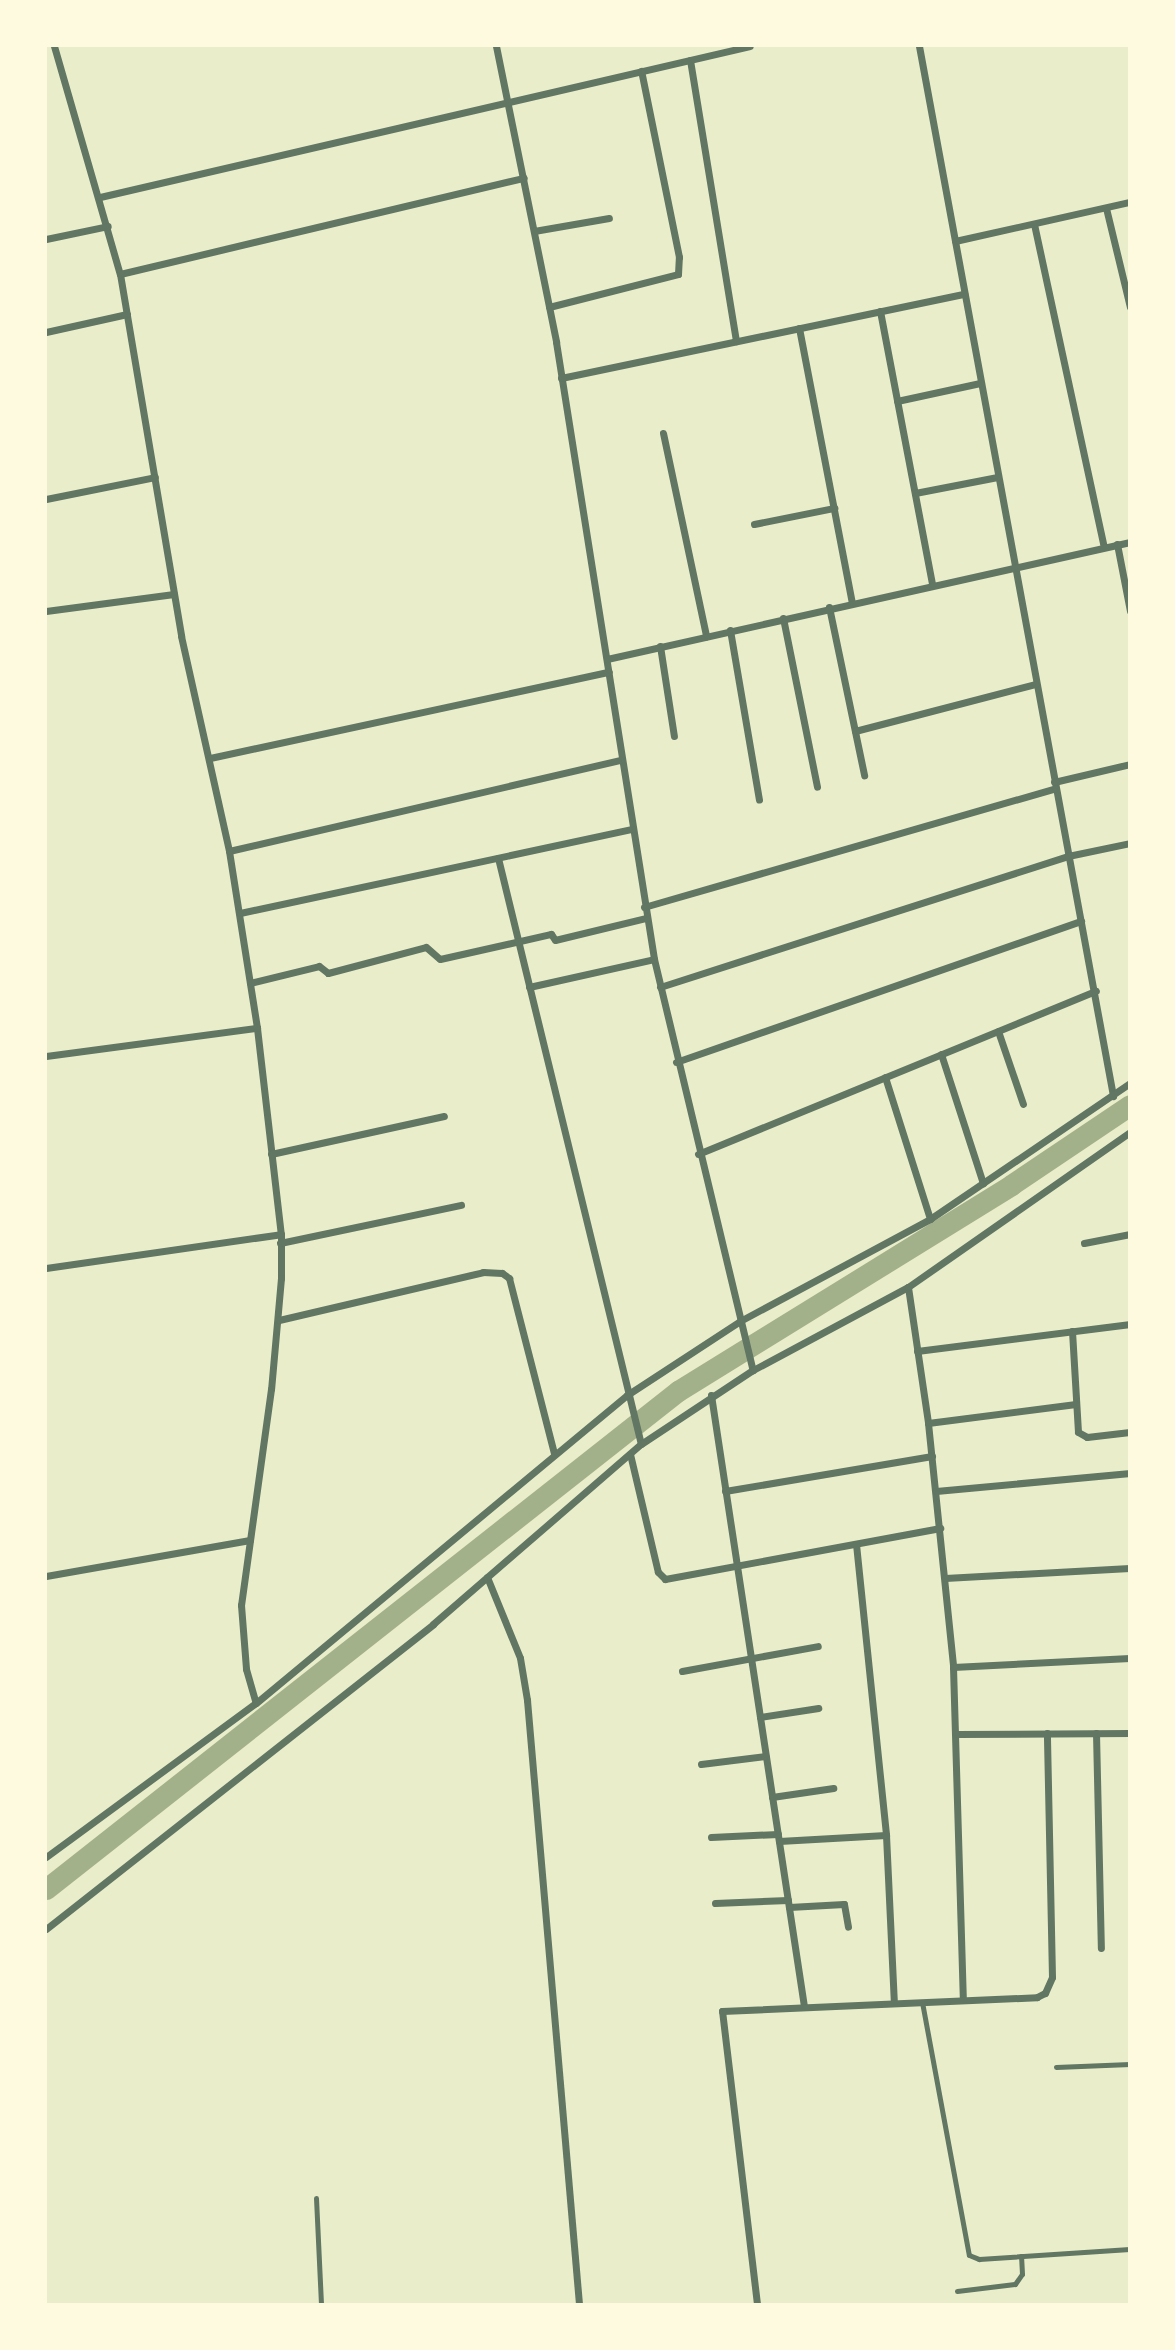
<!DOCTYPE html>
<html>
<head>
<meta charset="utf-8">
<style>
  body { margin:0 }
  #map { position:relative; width:1175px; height:2350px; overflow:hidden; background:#e9edc9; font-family:Helvetica,sans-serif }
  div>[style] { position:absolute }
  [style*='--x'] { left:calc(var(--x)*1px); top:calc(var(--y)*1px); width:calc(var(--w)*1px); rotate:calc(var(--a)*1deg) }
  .canal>* { height:21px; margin:-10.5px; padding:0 10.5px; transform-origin:10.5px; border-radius:10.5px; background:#a3b18a }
  .service>* { height:5px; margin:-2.5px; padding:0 2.5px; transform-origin:2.5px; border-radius:2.5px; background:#617663 }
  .minor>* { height:7px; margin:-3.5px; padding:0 3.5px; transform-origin:3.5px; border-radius:3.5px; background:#617663 }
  span { translate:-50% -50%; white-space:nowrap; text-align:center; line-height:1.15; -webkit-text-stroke:7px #fefae0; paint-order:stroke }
  .frame { position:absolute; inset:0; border:47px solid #fefae0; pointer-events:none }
</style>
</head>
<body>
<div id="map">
  <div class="canal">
    <div style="--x:46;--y:1889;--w:805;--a:-38.24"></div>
    <div style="--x:678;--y:1391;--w:392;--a:-31.7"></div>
    <div style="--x:1011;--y:1185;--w:143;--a:-33.9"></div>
  </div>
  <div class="service">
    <div style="--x:922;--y:2002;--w:257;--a:79.5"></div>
    <div style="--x:969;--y:2255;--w:11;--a:22"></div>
    <div style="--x:979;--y:2259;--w:151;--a:-3.8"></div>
    <div style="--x:1056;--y:2067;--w:74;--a:-2.3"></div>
    <div style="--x:316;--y:2198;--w:106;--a:87.3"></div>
    <div style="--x:957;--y:2291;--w:58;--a:-6.9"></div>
    <div style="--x:1015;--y:2284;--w:12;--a:-55"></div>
    <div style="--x:1022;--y:2274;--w:18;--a:-93"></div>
  </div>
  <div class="minor">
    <div style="--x:54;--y:46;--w:237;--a:73.9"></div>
    <div style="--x:120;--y:274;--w:367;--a:80.4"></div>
    <div style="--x:181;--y:636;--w:220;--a:77.4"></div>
    <div style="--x:229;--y:851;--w:179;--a:81"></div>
    <div style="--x:257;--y:1028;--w:207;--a:83.4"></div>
    <div style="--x:281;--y:1234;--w:44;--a:90"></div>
    <div style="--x:281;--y:1278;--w:111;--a:95.1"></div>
    <div style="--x:271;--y:1389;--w:218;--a:97.9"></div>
    <div style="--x:241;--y:1605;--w:64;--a:85.5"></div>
    <div style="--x:246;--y:1669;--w:35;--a:74"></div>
    <div style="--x:496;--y:46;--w:302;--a:78.5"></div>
    <div style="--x:556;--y:342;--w:625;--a:80.97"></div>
    <div style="--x:654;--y:959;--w:423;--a:76.5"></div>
    <div style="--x:919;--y:46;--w:1068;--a:79.53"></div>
    <div style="--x:690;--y:60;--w:285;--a:80.7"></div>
    <div style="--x:100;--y:197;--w:667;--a:-13.08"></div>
    <div style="--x:1106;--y:208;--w:102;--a:76.4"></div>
    <div style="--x:1034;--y:224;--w:330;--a:77.8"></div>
    <div style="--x:534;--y:231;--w:76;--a:-9.8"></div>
    <div style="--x:46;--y:239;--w:63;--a:-11.8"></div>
    <div style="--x:955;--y:241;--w:179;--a:-12.6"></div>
    <div style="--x:120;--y:274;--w:415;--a:-13.4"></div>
    <div style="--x:549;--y:307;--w:133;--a:-14.3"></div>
    <div style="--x:678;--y:274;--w:17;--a:-87"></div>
    <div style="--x:679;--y:257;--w:190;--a:-101.5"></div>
    <div style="--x:880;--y:311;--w:278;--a:79.2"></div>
    <div style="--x:799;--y:328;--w:279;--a:79.1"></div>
    <div style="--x:46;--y:332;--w:83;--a:-12.5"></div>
    <div style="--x:561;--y:378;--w:412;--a:-11.8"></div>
    <div style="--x:897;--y:401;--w:85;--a:-12.2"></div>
    <div style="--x:663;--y:433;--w:208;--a:78"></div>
    <div style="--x:915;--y:493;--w:84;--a:-11"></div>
    <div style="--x:46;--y:499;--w:111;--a:-11.4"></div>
    <div style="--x:754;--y:524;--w:82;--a:-11.3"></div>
    <div style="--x:1117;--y:544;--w:68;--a:79"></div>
    <div style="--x:829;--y:607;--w:172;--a:78.2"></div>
    <div style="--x:46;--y:611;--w:129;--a:-7.6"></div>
    <div style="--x:783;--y:618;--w:172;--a:78.6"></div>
    <div style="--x:730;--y:630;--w:172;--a:80.3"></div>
    <div style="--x:660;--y:646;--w:91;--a:81.2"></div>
    <div style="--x:607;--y:659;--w:536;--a:-12.61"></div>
    <div style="--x:855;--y:731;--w:186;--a:-14.6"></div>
    <div style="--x:210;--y:758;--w:408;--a:-12.2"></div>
    <div style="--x:1054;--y:782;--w:78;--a:-13.3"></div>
    <div style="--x:229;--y:851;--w:402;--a:-13.1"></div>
    <div style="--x:498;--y:858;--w:603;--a:76.29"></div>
    <div style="--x:644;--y:907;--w:428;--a:-16.1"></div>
    <div style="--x:240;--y:913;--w:401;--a:-12.1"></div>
    <div style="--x:250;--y:983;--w:71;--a:-13.8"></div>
    <div style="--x:319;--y:966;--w:11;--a:38"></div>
    <div style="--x:328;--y:973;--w:101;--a:-14.9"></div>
    <div style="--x:426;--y:947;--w:18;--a:41"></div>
    <div style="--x:440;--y:959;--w:114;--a:-12.7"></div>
    <div style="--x:551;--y:934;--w:7;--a:56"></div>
    <div style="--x:555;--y:940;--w:94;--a:-13.6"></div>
    <div style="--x:529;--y:987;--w:128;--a:-12.6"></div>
    <div style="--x:660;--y:987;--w:429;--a:-17.8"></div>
    <div style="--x:1068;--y:856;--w:63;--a:-11.8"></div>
    <div style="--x:998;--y:1031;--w:77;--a:71.1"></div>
    <div style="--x:941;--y:1054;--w:136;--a:72"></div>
    <div style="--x:46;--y:1056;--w:213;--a:-7.6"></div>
    <div style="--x:676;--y:1062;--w:429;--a:-19.2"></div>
    <div style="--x:885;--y:1077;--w:149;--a:72.4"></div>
    <div style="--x:271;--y:1154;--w:177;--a:-12.4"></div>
    <div style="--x:698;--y:1154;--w:430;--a:-22.3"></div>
    <div style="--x:280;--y:1243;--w:185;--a:-11.9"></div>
    <div style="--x:1084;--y:1243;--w:47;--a:-11.1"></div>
    <div style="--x:46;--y:1268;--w:237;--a:-8.2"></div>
    <div style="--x:908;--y:1287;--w:137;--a:81.6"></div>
    <div style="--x:928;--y:1423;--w:245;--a:84.1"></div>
    <div style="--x:953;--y:1667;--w:333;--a:88.3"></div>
    <div style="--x:279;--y:1320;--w:210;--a:-13.2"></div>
    <div style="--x:483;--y:1272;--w:19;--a:3"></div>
    <div style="--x:502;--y:1273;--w:9;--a:36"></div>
    <div style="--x:509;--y:1278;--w:181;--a:75.6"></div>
    <div style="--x:1072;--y:1331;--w:101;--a:86.6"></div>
    <div style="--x:1078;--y:1432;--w:10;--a:29"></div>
    <div style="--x:1087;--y:1437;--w:43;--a:-6.6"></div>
    <div style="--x:917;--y:1351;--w:215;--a:-7.2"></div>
    <div style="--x:711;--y:1395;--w:618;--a:81.35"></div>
    <div style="--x:928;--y:1423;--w:149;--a:-7.3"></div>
    <div style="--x:630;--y:1454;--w:121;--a:76.7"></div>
    <div style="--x:658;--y:1572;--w:10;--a:45"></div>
    <div style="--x:665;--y:1579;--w:280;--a:-10.5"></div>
    <div style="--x:725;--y:1491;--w:210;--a:-9.6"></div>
    <div style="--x:936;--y:1491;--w:195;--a:-5.3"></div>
    <div style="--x:856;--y:1544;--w:293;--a:84.1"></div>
    <div style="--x:886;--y:1835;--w:168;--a:87.3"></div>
    <div style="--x:46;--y:1576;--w:207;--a:-10"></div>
    <div style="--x:487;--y:1577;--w:87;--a:67.8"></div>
    <div style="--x:520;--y:1658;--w:43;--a:80.5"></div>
    <div style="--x:527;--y:1700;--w:606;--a:85.08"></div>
    <div style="--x:945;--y:1578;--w:185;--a:-3.1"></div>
    <div style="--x:953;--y:1667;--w:177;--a:-2.9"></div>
    <div style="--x:682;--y:1671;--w:138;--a:-10.4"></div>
    <div style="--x:760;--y:1717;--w:59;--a:-8.8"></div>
    <div style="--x:1096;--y:1733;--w:215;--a:88.7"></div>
    <div style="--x:957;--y:1734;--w:173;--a:-0.3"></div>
    <div style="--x:701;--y:1764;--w:65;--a:-7"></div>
    <div style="--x:772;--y:1797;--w:62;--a:-8.4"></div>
    <div style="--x:711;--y:1837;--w:67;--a:-2.6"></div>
    <div style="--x:779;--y:1841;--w:107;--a:-3.2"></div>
    <div style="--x:46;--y:1857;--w:260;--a:-36.3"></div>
    <div style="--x:256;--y:1703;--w:482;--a:-39.7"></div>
    <div style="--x:627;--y:1395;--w:135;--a:-33.2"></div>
    <div style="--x:740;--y:1321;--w:216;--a:-28.2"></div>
    <div style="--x:930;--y:1219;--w:242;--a:-34.2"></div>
    <div style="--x:715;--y:1903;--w:73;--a:-2.4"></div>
    <div style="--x:789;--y:1907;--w:55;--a:-3.1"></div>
    <div style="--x:844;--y:1904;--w:23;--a:80"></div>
    <div style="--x:46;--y:1929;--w:493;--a:-38.2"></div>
    <div style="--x:433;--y:1624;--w:275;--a:-40.9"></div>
    <div style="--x:641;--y:1444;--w:134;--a:-33.5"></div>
    <div style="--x:753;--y:1370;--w:176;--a:-28.2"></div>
    <div style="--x:908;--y:1287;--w:271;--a:-34.9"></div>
    <div style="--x:757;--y:2304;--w:295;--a:-96.8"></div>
    <div style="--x:722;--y:2011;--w:315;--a:-2.5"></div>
    <div style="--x:1037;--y:1997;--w:9;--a:-27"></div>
    <div style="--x:1045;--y:1993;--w:17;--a:-66"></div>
    <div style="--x:1052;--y:1977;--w:244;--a:-91.2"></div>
  </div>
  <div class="frame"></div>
</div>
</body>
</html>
